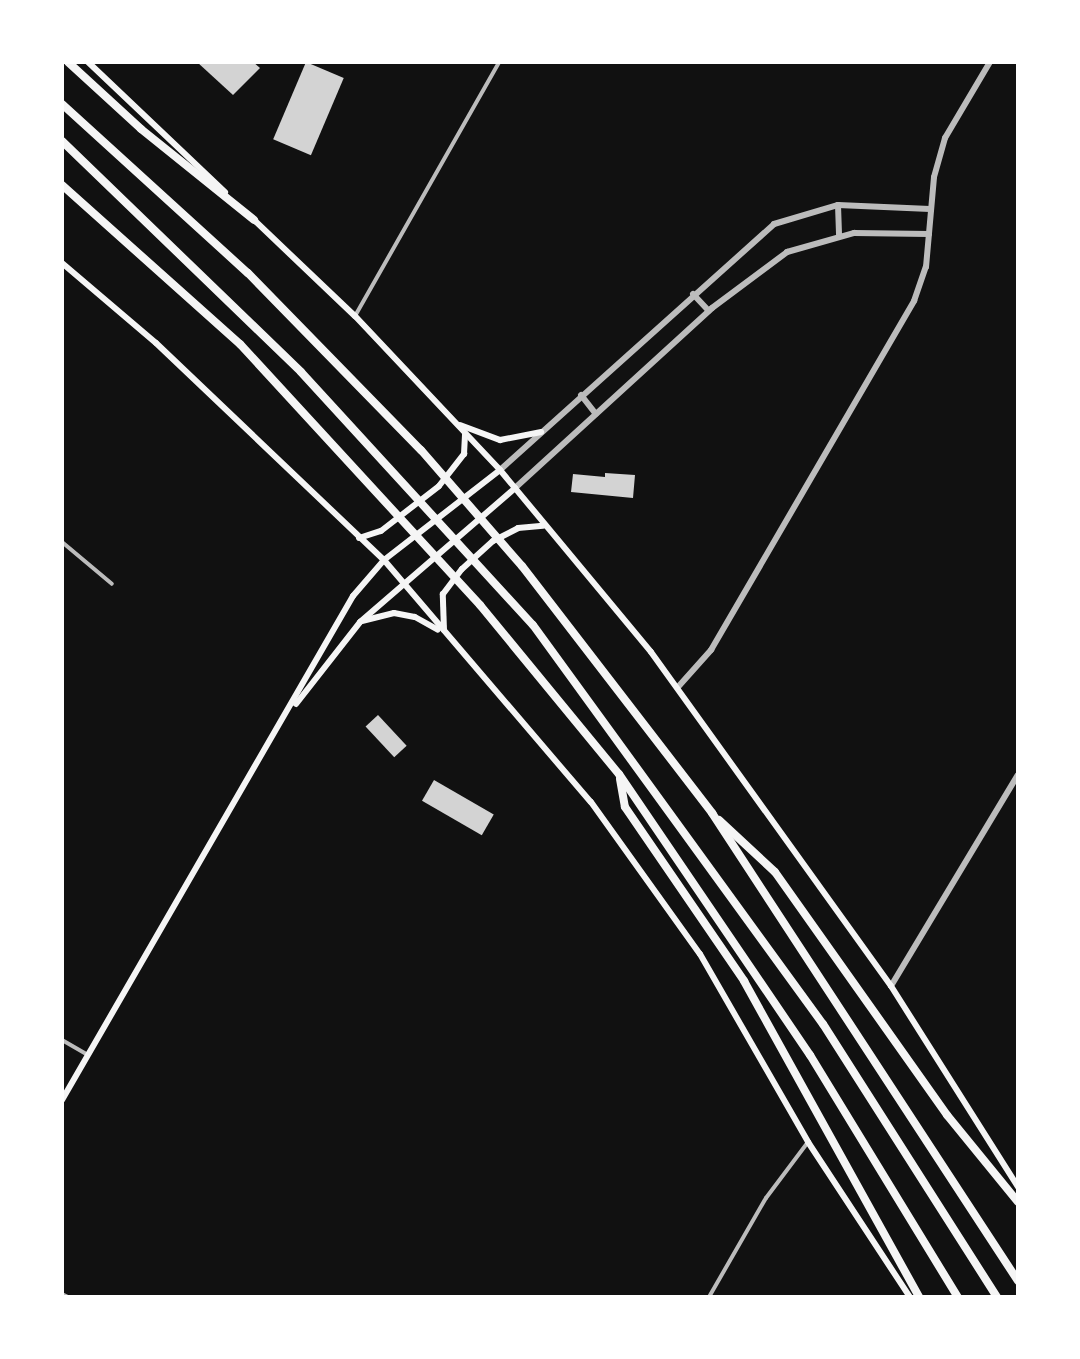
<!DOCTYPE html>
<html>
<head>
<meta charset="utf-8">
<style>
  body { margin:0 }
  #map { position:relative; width:1080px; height:1359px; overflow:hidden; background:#111; font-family:Quicksand,sans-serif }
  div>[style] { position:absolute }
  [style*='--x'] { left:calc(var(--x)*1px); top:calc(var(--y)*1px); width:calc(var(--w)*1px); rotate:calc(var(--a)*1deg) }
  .building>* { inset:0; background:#d3d3d3; transform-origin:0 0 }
  .minor>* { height:4px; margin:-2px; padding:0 2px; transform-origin:2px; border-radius:2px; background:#bcbcbc }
  .tertiary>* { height:6px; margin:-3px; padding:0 3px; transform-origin:3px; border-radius:3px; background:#bcbcbc }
  .secondary>* { height:6px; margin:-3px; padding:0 3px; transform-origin:3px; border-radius:3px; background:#f5f5f5 }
  .motorway>* { height:8px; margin:-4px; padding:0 4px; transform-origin:4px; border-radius:4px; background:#f5f5f5 }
  span { translate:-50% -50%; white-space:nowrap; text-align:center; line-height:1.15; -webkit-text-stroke:6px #fff; paint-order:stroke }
  .frame { position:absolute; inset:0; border:64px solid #fff; pointer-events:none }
</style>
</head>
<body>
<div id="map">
  <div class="building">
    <div style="clip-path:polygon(197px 62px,253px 62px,260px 68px,233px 95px)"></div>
    <div style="left:306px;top:62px;width:41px;height:84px;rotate:23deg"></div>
    <div style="clip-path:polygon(605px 473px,635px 475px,633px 498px,571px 492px,573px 474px,605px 477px)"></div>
    <div style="left:378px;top:715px;width:42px;height:17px;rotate:47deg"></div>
    <div style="left:434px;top:780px;width:69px;height:24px;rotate:30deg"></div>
  </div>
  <div class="minor">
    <div style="--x:355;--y:316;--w:292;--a:-60.4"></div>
    <div style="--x:62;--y:542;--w:65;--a:40"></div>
    <div style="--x:62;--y:1040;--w:30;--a:30"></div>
    <div style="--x:62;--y:1294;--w:7;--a:27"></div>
    <div style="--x:709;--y:1297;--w:114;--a:-60.1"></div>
    <div style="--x:766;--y:1198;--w:70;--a:-53.1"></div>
  </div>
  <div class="tertiary">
    <div style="--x:838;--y:205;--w:30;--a:88"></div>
    <div style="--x:693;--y:294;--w:23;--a:47"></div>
    <div style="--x:581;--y:395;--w:24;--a:52"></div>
    <div style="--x:500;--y:470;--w:368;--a:-41.9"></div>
    <div style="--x:774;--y:224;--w:67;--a:-16.5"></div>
    <div style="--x:838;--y:205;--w:92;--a:2.5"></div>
    <div style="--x:515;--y:488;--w:267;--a:-42.4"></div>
    <div style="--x:712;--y:308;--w:94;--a:-36.7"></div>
    <div style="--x:787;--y:252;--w:70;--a:-15.8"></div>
    <div style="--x:854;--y:233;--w:75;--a:0.8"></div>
    <div style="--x:678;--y:687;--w:50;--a:-48.3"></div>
    <div style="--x:711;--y:650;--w:404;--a:-59.8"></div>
    <div style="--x:914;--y:301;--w:36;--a:-71"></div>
    <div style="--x:926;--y:267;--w:90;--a:-84.9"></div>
    <div style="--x:934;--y:177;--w:41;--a:-74.2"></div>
    <div style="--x:945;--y:138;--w:88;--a:-59.4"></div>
    <div style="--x:891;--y:986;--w:246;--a:-59"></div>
  </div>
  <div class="secondary">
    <div style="--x:88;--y:62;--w:189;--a:43.5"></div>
    <div style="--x:253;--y:219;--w:141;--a:43.6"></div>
    <div style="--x:355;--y:316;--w:212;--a:46.7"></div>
    <div style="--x:500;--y:470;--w:236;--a:50.3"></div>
    <div style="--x:651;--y:652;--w:411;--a:54.3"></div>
    <div style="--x:891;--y:986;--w:238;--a:57.7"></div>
    <div style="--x:62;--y:263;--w:123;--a:40.4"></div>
    <div style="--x:156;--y:343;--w:315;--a:43.6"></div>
    <div style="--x:384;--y:560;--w:318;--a:49.5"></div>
    <div style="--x:591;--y:802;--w:187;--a:54.4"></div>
    <div style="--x:700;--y:954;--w:217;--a:60.1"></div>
    <div style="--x:808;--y:1142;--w:186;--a:56.7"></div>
    <div style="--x:460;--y:425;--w:43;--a:20.6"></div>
    <div style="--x:500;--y:440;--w:42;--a:-11"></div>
    <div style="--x:359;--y:538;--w:23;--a:-18"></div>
    <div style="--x:381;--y:531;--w:73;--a:-37.8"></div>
    <div style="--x:439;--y:486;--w:41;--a:-52"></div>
    <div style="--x:464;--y:454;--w:20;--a:-87"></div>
    <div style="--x:362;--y:621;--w:33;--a:-14"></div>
    <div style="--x:394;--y:613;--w:21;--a:11"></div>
    <div style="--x:415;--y:617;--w:26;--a:29"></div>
    <div style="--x:444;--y:630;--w:36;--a:-92"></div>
    <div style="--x:443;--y:594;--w:31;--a:-53"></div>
    <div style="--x:462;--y:569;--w:42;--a:-42.1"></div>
    <div style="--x:493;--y:541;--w:28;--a:-27"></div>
    <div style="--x:518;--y:528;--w:25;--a:-5"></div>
    <div style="--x:296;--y:704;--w:104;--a:-52"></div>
    <div style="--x:360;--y:622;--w:205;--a:-40.8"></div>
    <div style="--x:62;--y:1100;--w:582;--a:-60"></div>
    <div style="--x:353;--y:596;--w:48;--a:-49.3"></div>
    <div style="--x:384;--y:560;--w:147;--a:-37.8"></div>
  </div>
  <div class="motorway">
    <div style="--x:68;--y:62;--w:99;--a:42.5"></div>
    <div style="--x:141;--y:129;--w:145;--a:38.8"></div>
    <div style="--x:62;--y:104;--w:251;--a:42.3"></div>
    <div style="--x:248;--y:273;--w:248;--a:45.7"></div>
    <div style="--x:421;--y:450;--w:154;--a:49"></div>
    <div style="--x:522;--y:566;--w:312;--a:52.4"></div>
    <div style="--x:712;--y:813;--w:559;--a:56.82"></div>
    <div style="--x:62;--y:141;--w:332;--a:44"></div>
    <div style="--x:301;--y:372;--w:343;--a:47.5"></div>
    <div style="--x:533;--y:625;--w:493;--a:54"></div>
    <div style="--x:823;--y:1024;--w:324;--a:57.5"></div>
    <div style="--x:62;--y:185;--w:239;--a:41.8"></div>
    <div style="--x:240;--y:344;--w:355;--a:47.4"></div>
    <div style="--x:480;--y:605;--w:219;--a:50.6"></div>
    <div style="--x:619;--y:774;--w:340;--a:55.8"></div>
    <div style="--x:810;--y:1055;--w:284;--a:58.6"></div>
    <div style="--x:620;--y:779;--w:28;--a:80"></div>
    <div style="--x:625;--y:807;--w:211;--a:55.6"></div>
    <div style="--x:744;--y:981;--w:361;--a:61"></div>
    <div style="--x:719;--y:820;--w:76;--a:42.9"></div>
    <div style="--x:775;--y:872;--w:298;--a:54.7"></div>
    <div style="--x:947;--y:1115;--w:112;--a:50.8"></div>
  </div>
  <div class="frame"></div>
</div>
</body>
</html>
